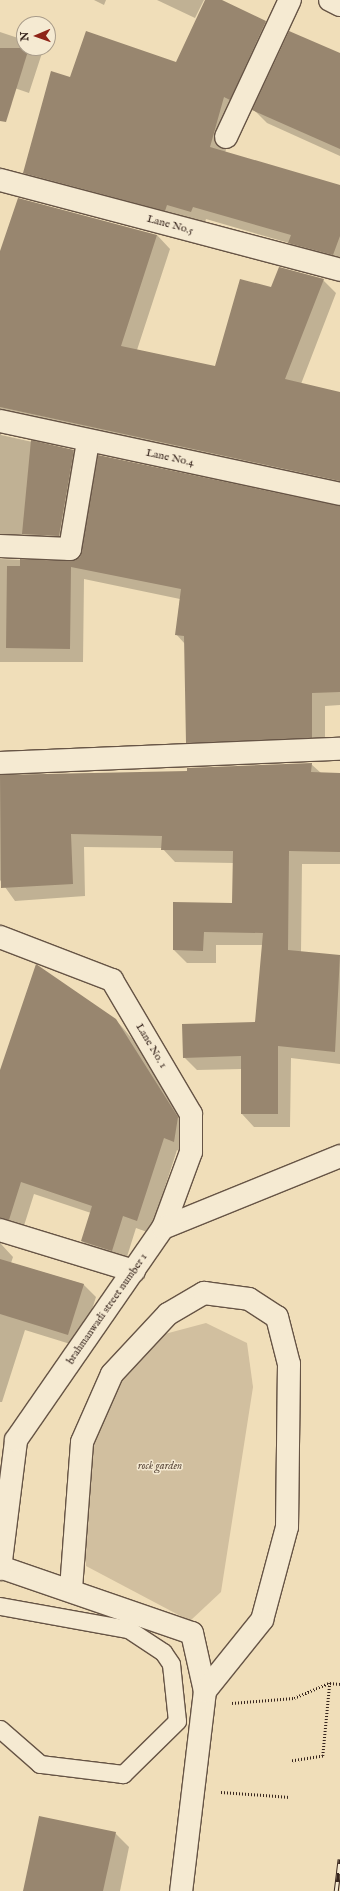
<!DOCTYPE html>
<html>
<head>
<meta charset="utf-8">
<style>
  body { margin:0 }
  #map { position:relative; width:340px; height:1891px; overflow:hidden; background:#f0deb9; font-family:"IM FELL English",serif }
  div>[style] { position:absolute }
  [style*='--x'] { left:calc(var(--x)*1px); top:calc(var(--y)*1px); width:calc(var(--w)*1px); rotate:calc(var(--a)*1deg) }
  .green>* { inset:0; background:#d1bf9f }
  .shadow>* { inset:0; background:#0003 }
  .building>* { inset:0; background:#98866f }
  .path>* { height:2.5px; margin-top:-1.25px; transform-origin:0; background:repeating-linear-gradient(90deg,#38261e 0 1px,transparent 0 3px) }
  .roads { filter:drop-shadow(1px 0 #665445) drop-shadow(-1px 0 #665445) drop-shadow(0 1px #665445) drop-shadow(0 -1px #665445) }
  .lane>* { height:17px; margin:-8.5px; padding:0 8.5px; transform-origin:8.5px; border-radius:8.5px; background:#f5ead2 }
  .street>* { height:22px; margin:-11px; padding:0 11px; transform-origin:11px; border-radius:11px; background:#f5ead2 }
  .rail>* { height:4.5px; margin-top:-2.25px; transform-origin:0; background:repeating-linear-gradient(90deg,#f5ead2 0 9px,#38261e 0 18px); box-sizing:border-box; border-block:1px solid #38261e }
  span { translate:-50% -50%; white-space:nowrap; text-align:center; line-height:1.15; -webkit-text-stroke:3px #f5ead2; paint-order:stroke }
  .street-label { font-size:11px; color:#38261e }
  .park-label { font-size:11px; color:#5e4c3e; font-style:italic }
  .north { position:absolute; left:16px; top:16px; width:40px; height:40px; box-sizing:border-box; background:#f5ead2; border:1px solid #a99c8a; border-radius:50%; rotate:268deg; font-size:11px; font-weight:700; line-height:16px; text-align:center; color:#38261e }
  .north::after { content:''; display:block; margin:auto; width:14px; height:18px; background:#8f2418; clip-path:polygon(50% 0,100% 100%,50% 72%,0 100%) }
</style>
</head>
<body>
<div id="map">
  <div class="green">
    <div style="clip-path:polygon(206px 1323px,247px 1343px,253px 1387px,221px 1592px,190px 1621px,86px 1566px,77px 1444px,146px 1339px)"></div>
  </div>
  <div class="shadow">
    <div style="clip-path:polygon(94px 0,106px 0,104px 5px)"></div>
    <div style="clip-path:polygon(157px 0,204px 0,195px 18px)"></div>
    <div style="clip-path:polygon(206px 0,220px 0,266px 22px,279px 35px,237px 110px,225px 153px,340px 186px,340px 266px,302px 256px,289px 243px,206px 219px,204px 225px,37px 186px,24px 173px,71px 79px,177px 64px)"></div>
    <div style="clip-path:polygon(0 32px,24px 40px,24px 48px,36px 48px,42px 53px,29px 93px,0 83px)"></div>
    <div style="clip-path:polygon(340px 54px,340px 156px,267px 123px,254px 110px)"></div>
    <div style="clip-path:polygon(157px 235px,170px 249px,137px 350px,215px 367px,272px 288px,323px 280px,336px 293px,301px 384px,340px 393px,340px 491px,1px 431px,1px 435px,73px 451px,87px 464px,72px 549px,8px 548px,0 559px,70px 562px,340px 506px,340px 705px,325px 706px,325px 750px,201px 756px,187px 742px,185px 644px,176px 634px,180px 599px,84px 579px,83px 662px,0 662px,0 254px)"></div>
    <div style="clip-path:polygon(311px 764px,321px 773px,340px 774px,340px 864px,302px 864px,301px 953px,340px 956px,340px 1064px,291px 1058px,290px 1127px,254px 1127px,242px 1114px,242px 1069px,197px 1070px,184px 1057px,256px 1023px,263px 945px,216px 945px,216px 963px,187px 963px,174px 950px,174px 903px,233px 904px,234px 863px,175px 862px,162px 848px,84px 847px,85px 896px,15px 901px,0 880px,0 775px,188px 772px)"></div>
    <div style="clip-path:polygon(116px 1020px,147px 1056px,191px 1136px,186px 1154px,177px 1150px,150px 1233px,136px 1228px,125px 1263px,95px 1254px,82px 1241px,91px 1213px,34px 1194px,22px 1232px,4px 1234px,1px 1244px,13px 1257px,11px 1263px,83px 1284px,96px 1297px,80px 1347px,25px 1330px,2px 1402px,0 1402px,0 1073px)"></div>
    <div style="clip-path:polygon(115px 1833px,129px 1847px,120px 1891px,24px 1891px)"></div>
  </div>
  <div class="building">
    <div style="clip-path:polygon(205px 0,222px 0,266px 21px,230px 100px,224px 97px,210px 147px,340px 185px,340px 236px,333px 255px,288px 243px,291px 235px,193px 207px,191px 212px,167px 205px,165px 211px,23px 173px,51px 71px,70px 77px,86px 31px,176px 62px)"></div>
    <div style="clip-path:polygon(289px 31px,340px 53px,340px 149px,252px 110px)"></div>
    <div style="clip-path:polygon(0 48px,29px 48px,6px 122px,0 121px)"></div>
    <div style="clip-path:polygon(18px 198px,157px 235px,121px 346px,215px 366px,240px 279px,271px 287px,279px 267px,324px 279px,285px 379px,340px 392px,340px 481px,0 407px,0 251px)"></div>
    <div style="clip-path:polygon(31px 440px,74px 450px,59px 536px,22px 534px)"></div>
    <div style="clip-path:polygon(98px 455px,340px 506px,340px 692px,312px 693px,312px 738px,186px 743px,184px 636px,175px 635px,181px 589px,71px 567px,70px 649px,6px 648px,7px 566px,20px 566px,20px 559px,69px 561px,80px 557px)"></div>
    <div style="clip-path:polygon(312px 763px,311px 772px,340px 773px,340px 852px,289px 851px,288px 950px,340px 955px,335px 1052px,278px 1046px,278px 1114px,241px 1114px,241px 1056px,183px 1058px,182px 1024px,255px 1022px,263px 933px,204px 932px,203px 951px,173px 950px,173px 902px,232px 903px,233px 851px,161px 850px,162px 836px,71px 834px,73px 884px,1px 888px,0 775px,187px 771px,187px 768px)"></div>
    <div style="clip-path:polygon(36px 964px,116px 1019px,178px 1117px,174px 1142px,164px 1138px,137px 1221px,123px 1216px,112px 1251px,81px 1241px,92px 1206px,21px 1182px,9px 1220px,0 1218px,0 1070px)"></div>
    <div style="clip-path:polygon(0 1259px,84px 1284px,68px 1335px,0 1314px)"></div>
    <div style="clip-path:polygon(39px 1816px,116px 1832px,103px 1891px,23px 1891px)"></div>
  </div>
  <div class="path">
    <div style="--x:330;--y:1683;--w:10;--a:6"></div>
    <div style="--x:232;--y:1703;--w:62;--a:-4.6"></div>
    <div style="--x:294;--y:1698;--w:39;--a:-23"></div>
    <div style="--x:330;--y:1683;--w:73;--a:95.5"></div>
    <div style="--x:323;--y:1756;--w:32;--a:171"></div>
    <div style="--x:221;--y:1792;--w:69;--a:4.1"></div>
  </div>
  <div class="roads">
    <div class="lane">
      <div style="--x:0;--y:1606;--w:130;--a:10.2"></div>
      <div style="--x:128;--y:1629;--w:42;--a:33.3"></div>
      <div style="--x:163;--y:1652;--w:14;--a:56"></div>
      <div style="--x:171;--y:1664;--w:57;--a:84"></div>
      <div style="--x:177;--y:1721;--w:76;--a:135.5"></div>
      <div style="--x:123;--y:1774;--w:84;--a:-173.1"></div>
      <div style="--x:40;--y:1764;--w:53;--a:-138.8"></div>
    </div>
    <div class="street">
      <div style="--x:330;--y:0;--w:11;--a:27"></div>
      <div style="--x:226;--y:137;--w:151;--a:-65"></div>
      <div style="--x:0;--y:180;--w:352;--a:14.8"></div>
      <div style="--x:0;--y:421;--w:348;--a:12.1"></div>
      <div style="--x:0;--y:546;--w:70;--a:2.5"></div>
      <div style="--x:70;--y:549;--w:109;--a:-80.5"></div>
      <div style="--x:0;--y:763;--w:340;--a:-2.4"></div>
      <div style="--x:0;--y:937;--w:120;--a:21"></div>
      <div style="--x:112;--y:980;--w:156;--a:59.5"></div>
      <div style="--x:191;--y:1114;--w:38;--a:90"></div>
      <div style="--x:191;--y:1152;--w:81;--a:110.2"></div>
      <div style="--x:0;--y:1230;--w:140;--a:17"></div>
      <div style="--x:0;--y:1567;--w:203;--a:19"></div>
      <div style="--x:192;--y:1633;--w:59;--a:77.4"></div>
      <div style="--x:205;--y:1691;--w:201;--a:96.8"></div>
      <div style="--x:0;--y:1569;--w:130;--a:-82.9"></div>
      <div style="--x:16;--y:1440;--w:258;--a:-55.3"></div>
      <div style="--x:163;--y:1228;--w:191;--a:-22.1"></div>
      <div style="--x:71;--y:1589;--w:147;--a:-85.7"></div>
      <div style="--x:82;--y:1442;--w:74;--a:-66.2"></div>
      <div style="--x:112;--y:1374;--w:82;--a:-47"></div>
      <div style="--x:168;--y:1314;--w:42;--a:-30.3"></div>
      <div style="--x:204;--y:1293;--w:45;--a:7.6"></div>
      <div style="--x:249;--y:1299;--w:33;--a:33"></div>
      <div style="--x:277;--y:1317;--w:49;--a:75.7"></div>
      <div style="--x:289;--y:1364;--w:163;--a:90.7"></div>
      <div style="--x:287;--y:1527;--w:96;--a:105"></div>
      <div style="--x:262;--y:1620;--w:91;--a:128.8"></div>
    </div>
  </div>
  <div class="rail">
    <div style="--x:336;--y:1891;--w:32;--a:-83"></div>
  </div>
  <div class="street-label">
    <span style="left:170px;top:225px;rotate:15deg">Lane No.5</span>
    <span style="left:170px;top:458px;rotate:12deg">Lane No.4</span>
    <span style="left:151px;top:1046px;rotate:59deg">Lane No. 1</span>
    <span style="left:107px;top:1309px;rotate:-55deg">brahmanwadi street number 1</span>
  </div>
  <div class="park-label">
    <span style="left:160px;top:1466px">rock garden</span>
  </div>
  <div class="north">N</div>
</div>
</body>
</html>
